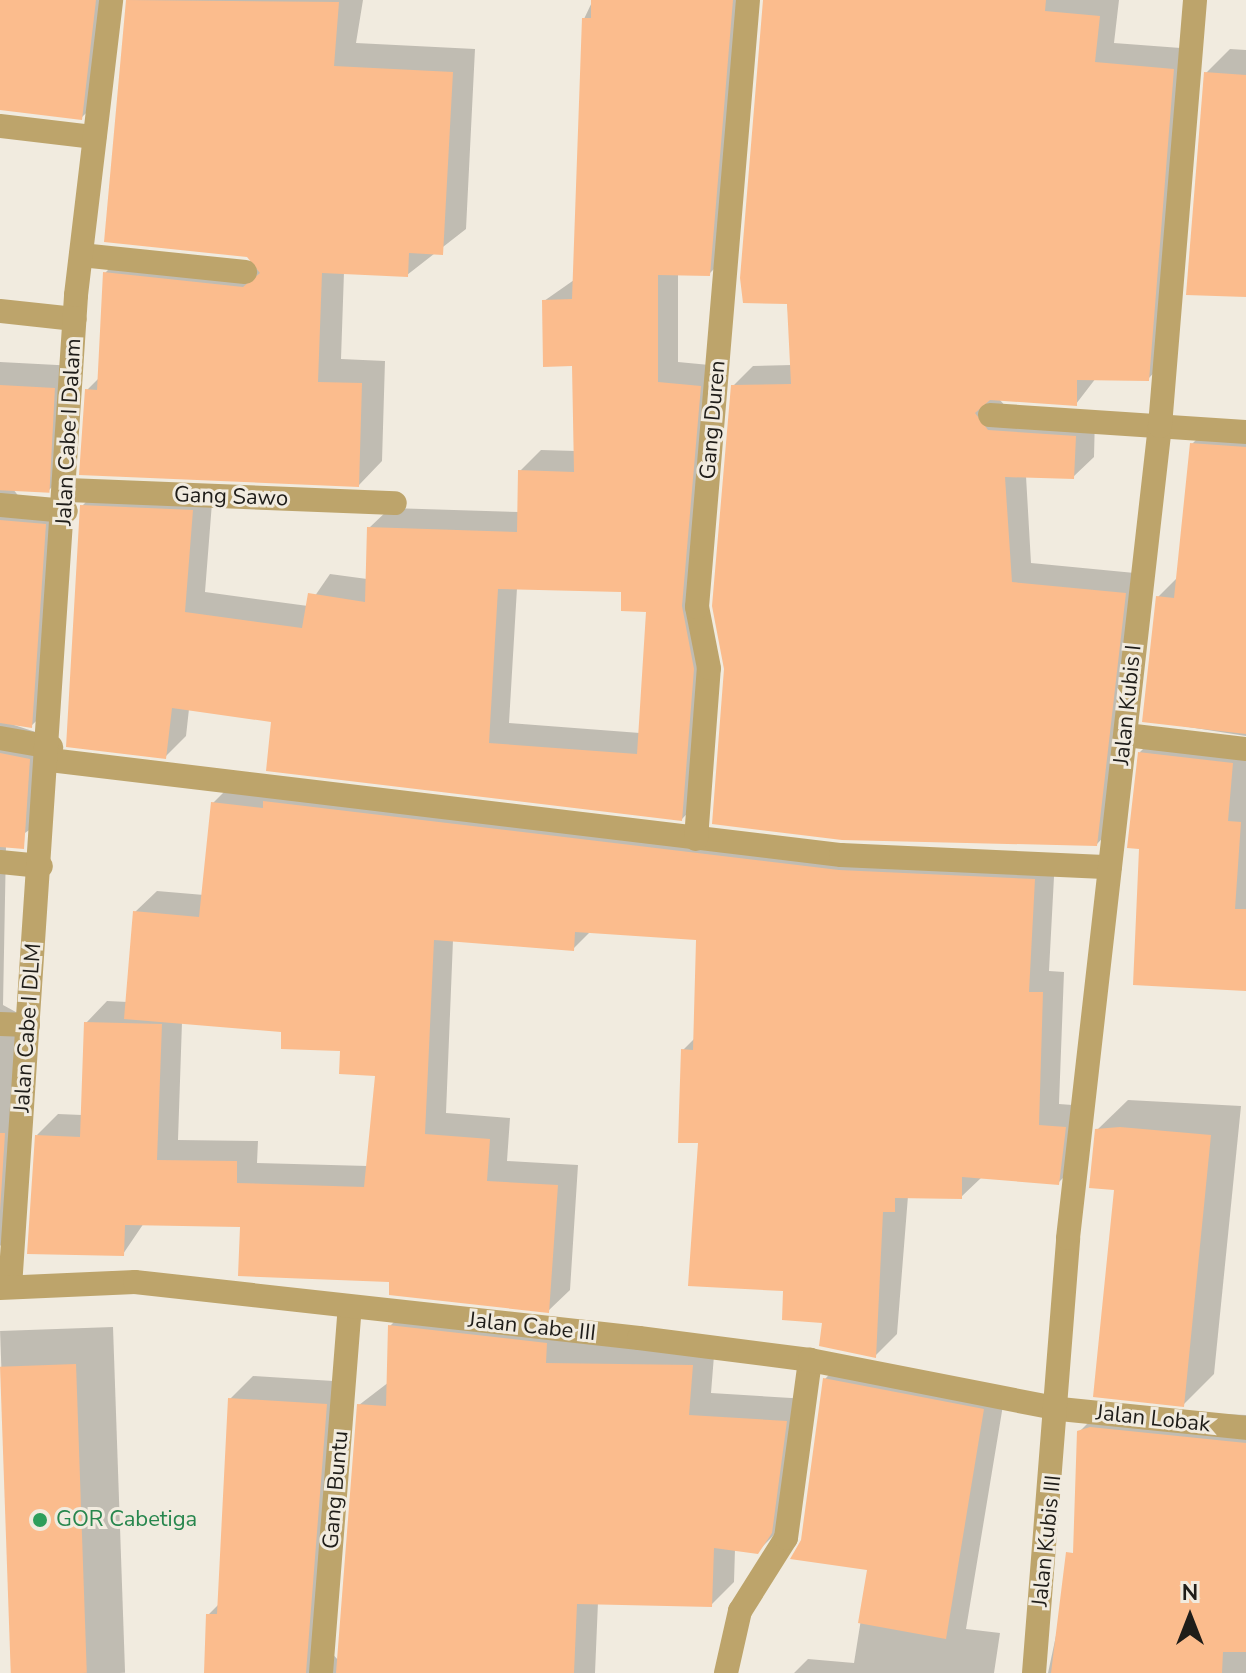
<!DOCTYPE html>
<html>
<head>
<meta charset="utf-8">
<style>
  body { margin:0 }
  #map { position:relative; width:1246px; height:1673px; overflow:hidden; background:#f1ebdf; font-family:"Nunito Sans",sans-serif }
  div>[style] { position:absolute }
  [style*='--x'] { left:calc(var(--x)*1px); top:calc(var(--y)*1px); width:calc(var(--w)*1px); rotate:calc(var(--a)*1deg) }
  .shadow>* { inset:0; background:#0003; transform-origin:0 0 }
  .building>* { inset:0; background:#fbbc8d; transform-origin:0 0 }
  .minor>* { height:24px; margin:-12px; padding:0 12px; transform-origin:12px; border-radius:12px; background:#bda46b }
  .tertiary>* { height:24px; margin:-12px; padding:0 12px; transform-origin:12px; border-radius:12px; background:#bda46b }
  .dots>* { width:22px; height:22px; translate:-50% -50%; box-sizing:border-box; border:4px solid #f1ebdf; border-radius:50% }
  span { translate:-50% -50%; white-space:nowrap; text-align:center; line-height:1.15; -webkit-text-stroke:6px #f1ebdf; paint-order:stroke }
  .street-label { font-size:22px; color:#1f1d19 }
  .leisure-label { font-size:22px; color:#27864d }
  .left { translate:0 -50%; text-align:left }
  .north { position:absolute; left:1150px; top:1577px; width:80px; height:80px; -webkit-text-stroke:6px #f1ebdf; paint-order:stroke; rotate:0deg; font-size:22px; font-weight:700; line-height:32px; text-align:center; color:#1f1d19 }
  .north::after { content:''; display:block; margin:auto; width:28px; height:36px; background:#1f1d19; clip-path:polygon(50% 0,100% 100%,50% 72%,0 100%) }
</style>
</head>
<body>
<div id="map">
  <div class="shadow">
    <div style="clip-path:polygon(0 0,116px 0,105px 95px,81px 118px,0 107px)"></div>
    <div style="clip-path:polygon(127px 0,363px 0,356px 43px,475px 49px,466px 229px,407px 275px,344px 272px,341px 359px,385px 361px,382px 461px,359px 485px,87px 390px,100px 377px,105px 273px,128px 250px,257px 263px)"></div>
    <div style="clip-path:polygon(evenodd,593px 0,751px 0,729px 254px,709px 274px,678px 273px,678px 362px,720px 366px,702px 585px,702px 798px,682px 819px,273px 720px,189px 709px,186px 736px,165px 757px,82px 506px,102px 486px,213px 490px,205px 592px,308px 606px,330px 574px,367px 579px,369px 528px,390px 508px,519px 512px,520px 471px,541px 450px,576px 451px,574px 364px,544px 301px,574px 280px,584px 19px,593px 0,517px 588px,623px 590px,648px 610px,640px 733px,509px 723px,517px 588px)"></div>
    <div style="clip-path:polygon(764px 0,1119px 0,1114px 43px,1194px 49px,1168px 358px,1148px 379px,1096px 378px,1076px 404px,999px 399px,1009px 410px,1095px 416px,1094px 457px,1073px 477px,1026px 476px,1031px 563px,1145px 574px,1117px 823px,1097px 844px,726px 669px,733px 386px,753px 366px,792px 365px)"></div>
    <div style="clip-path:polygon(1230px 49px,1246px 50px,1246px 295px,1206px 73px)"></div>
    <div style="clip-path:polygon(0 362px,76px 366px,69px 470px,47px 492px,13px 489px,20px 498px,67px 503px,54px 704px,31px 726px,11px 724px,51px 737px,38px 824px,6px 846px,3px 1005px,25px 1017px,19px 1227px,0 1246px)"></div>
    <div style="clip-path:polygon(1215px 421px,1246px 423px,1246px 736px,1144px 720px,1158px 597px,1179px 576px,1192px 444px)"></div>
    <div style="clip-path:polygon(1161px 731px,1246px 741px,1246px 967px,1141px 847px,1140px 752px)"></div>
    <div style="clip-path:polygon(evenodd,234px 782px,862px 849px,1055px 858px,1049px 971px,1064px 972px,1059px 1104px,1086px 1106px,1079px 1162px,1058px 1183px,982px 1177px,961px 1197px,908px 1196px,897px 1334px,875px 1356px,785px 1290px,700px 1141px,683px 1050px,695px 1038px,698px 938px,591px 931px,573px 949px,453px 940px,446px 1113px,510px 1118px,507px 1161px,578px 1165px,570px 1290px,548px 1311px,392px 1280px,242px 1225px,144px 1223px,123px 1254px,37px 1135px,58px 1114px,82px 1115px,86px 1023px,107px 1001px,128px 1002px,135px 912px,157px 891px,204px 895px,213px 803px,234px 782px,182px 1022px,283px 1030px,342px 1049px,377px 1074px,368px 1166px,257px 1163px,258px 1141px,178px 1140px,182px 1022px)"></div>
    <div style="clip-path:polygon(1128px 1100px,1241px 1106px,1214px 1374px,1183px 1405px,1097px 1130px)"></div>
    <div style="clip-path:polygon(413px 1303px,715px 1343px,711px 1393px,808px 1399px,780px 1529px,757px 1552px,735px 1549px,734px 1582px,711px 1605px,598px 1602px,595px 1673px,206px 1673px,208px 1615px,220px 1603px,230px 1399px,253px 1376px,349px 1382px,328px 1649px,339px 1661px,359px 1405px,389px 1382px,390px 1326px)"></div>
    <div style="left:113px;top:1327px;width:346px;height:113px;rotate:88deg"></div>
    <div style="clip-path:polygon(847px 1356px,1006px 1387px,966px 1629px,1000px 1633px,994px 1673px,794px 1673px,808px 1659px,854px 1663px,869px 1569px,803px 1541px,825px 1379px)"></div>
    <div style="clip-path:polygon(1102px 1409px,1246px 1415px,1246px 1673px,1048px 1673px,1075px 1547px,1079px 1432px)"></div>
  </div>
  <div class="building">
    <div style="clip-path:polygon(0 0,96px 0,82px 120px,0 110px)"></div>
    <div style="clip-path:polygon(126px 0,339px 2px,334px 66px,453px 72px,443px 255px,409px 253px,408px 277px,322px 273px,318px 382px,362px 383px,359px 487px,79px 475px,85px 389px,97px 390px,103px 272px,243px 287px,260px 273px,247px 257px,104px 242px)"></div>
    <div style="clip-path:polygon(evenodd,591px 0,733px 0,710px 276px,658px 275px,658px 382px,701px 386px,682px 606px,694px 669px,682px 821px,266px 771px,271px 722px,172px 708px,166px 759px,66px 747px,80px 505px,193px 510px,185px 612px,302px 628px,308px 593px,365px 602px,367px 527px,517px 532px,518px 470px,574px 472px,572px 366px,543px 367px,542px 300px,572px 299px,582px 18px,591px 18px,591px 0,498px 589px,621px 592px,621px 611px,646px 612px,637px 754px,489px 743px,498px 589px)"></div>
    <div style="clip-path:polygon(763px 0,1046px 0,1045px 11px,1100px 16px,1095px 62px,1174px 69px,1149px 381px,1077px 380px,1077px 406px,990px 400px,975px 413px,988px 430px,1076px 436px,1074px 479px,1005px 477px,1012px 582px,1126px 593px,1097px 846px,842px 840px,712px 824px,724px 669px,712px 606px,731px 385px,791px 384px,787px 304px,743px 303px,740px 278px)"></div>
    <div style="clip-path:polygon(1204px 72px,1246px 75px,1246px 297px,1186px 295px)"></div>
    <div style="left:0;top:385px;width:55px;height:105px;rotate:3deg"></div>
    <div style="clip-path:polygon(1190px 443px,1246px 447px,1246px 734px,1142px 722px,1156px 596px,1174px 598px)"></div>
    <div style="clip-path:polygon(0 520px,46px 524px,32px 728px,0 723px)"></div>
    <div style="clip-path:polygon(1138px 752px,1233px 763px,1228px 821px,1241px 822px,1235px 909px,1246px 909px,1246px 991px,1133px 985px,1139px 849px,1127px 848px)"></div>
    <div style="clip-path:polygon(0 753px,30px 759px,24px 849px,0 847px)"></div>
    <div style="clip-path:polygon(263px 801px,839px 870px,1035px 879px,1029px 992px,1043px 992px,1039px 1125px,1066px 1127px,1059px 1185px,962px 1177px,962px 1199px,895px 1198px,895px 1212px,883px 1212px,876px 1358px,819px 1346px,822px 1323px,782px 1320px,783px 1291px,688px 1286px,698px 1143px,678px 1143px,681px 1049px,693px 1050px,696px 940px,575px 932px,574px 951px,434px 940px,425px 1134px,490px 1139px,487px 1181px,558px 1185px,549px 1313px,389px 1295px,389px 1282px,238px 1276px,240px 1227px,125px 1225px,124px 1256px,27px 1254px,35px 1135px,80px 1137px,84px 1022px,162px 1024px,157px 1160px,237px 1161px,237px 1183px,364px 1187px,375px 1076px,339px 1074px,340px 1051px,281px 1049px,281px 1032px,124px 1019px,133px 911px,199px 917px,211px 802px,263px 808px)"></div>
    <div style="clip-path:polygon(1120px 1127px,1211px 1135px,1184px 1407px,1093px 1397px,1114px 1190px,1089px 1188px,1095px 1129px)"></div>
    <div style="clip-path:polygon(0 1133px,5px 1133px,0 1211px)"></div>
    <div style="clip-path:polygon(388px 1325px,547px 1343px,546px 1363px,693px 1365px,689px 1415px,787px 1421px,772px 1533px,758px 1554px,714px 1548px,712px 1607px,577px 1604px,574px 1673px,336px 1673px,357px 1404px,386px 1406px)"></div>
    <div style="left:76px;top:1364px;width:309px;height:76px;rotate:88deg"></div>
    <div style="clip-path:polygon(823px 1378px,984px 1409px,946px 1639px,858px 1623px,867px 1570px,790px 1559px,801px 1540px)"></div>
    <div style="clip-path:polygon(228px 1398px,327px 1404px,306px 1673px,204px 1673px,206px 1614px,217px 1614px)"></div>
    <div style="clip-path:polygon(1090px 1427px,1246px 1443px,1246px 1652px,1223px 1652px,1222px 1673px,1051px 1673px,1066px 1552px,1073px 1553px,1077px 1431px)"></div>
  </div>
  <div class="minor">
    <div style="--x:0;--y:126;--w:95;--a:6.7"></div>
    <div style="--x:81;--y:255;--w:165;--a:5.9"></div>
    <div style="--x:0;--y:311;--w:75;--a:6.1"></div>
    <div style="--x:990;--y:415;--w:257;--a:3.8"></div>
    <div style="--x:68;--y:490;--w:327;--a:2.3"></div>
    <div style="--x:0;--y:505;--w:66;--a:5.2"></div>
    <div style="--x:1126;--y:735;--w:121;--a:6.7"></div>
    <div style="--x:0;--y:738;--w:52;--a:10"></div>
    <div style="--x:50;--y:760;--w:797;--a:6.85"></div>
    <div style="--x:841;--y:855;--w:269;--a:2.6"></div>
    <div style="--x:696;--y:839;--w:171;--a:-85.7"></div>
    <div style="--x:709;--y:668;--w:62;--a:-101.1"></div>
    <div style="--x:697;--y:607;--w:609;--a:-85.2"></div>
    <div style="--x:0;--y:862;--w:41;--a:5.6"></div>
    <div style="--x:0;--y:1024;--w:28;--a:2"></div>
    <div style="--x:10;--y:1287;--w:994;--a:-86.19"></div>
    <div style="--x:76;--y:295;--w:297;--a:-83.2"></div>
    <div style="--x:321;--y:1673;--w:366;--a:-85.5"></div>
    <div style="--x:726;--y:1673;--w:64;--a:-77.3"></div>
    <div style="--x:740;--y:1611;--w:86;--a:-57.8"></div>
    <div style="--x:786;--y:1538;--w:180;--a:-82.3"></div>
  </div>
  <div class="tertiary">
    <div style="--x:0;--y:1288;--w:135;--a:-2.5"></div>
    <div style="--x:135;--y:1282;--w:507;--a:6.34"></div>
    <div style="--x:639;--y:1338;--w:172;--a:7.3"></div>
    <div style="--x:810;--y:1360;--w:255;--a:11.1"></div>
    <div style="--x:1060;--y:1409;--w:187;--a:5.8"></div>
    <div style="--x:1034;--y:1673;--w:436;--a:-85.5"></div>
    <div style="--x:1068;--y:1238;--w:817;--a:-83.54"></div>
    <div style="--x:1160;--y:426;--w:427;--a:-85.3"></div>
  </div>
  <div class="dots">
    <div style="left:40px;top:1520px;background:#2e9e5b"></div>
  </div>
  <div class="street-label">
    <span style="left:713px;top:420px;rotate:-85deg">Gang Duren</span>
    <span style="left:69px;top:432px;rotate:-87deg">Jalan Cabe I Dalam</span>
    <span style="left:231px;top:497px;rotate:2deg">Gang Sawo</span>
    <span style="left:1128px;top:705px;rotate:-84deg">Jalan Kubis I</span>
    <span style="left:28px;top:1028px;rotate:-86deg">Jalan Cabe I DLM</span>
    <span style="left:532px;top:1327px;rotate:6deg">Jalan Cabe III</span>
    <span style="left:1153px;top:1419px;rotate:6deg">Jalan Lobak</span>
    <span style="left:336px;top:1490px;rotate:-85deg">Gang Buntu</span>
    <span style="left:1047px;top:1541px;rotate:-84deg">Jalan Kubis III</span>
  </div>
  <div class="leisure-label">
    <span class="left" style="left:56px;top:1520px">GOR Cabetiga</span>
  </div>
  <div class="north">N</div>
</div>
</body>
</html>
